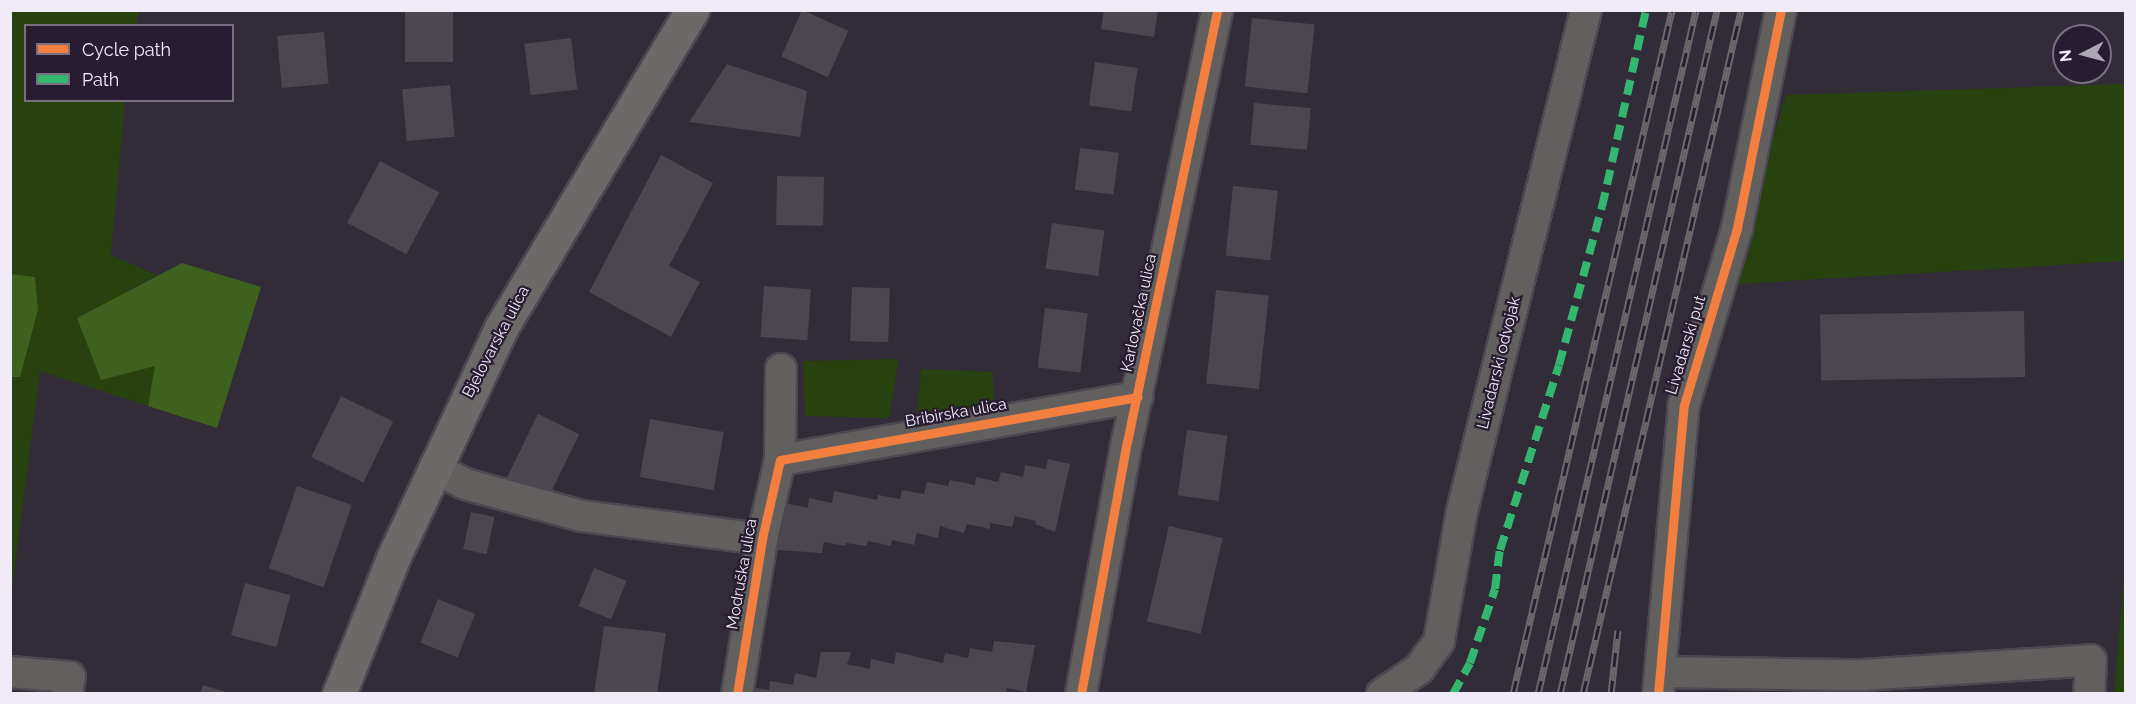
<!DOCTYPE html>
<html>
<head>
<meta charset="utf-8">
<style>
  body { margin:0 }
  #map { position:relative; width:2136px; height:704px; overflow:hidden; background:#312c37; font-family:Raleway,sans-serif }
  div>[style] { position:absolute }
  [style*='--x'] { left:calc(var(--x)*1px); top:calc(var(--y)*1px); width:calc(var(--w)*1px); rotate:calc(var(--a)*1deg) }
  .green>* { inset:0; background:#27410f }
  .forest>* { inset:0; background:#3e621d }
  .building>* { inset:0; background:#4b4750; transform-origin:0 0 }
  .roads { filter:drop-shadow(2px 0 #4c4751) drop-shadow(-2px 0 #4c4751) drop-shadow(0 2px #4c4751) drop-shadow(0 -2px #4c4751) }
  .minor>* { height:30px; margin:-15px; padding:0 15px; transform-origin:15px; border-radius:15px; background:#61605e }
  .major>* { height:33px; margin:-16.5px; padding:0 16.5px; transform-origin:16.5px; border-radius:16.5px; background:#6c6969 }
  .rail>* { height:7px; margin-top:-3.5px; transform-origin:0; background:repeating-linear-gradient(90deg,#281d30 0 14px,#6b686b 0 28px); box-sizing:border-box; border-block:2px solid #6b686b }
  .quiet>* { height:8px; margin-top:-4px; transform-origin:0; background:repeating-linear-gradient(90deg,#33b770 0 15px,transparent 0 23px) }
  .cycleway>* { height:9px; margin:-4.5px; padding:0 4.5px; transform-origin:4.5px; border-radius:4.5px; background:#f27e40 }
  span { translate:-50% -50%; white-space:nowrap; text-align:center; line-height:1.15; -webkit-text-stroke:4.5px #281d30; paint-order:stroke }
  .street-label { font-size:16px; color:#f1eaf7 }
  .frame { position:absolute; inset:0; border:12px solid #f1eaf7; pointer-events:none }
  .legend { position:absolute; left:24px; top:24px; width:210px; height:78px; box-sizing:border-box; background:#281d30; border:2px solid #786f80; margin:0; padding:8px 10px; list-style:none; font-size:18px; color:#f1eaf7 }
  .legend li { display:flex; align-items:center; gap:12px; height:30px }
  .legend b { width:30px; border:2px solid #786f80 }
  .north { position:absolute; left:2052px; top:24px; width:60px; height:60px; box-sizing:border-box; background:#281d30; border:2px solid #786f80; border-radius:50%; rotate:264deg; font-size:16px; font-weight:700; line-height:24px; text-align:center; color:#f1eaf7 }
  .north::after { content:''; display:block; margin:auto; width:21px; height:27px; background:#aea8b4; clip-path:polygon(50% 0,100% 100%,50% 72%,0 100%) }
</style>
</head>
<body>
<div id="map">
  <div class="green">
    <div style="clip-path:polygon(11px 11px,139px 11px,136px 25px,26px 26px,26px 100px,125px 101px,111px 255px,157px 275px,78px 319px,156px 365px,148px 406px,40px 371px,11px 597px,11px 377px,20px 376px,35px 277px,11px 274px)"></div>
    <div style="clip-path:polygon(2125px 84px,2125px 261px,1737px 284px,1760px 183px,1786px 95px)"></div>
    <div style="clip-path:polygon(899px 359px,889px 418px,805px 416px,803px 361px)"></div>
    <div style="clip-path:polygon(921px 369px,993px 372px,994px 407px,917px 412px)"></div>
    <div style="clip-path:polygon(2125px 564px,2125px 693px,2114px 693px)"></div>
  </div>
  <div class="forest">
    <div style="clip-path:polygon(182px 263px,261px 287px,217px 428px,148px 406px,155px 366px,101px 380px,77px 318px)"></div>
    <div style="clip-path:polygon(11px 274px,35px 277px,38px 310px,20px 377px,11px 377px)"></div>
  </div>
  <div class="building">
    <div style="left:405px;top:10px;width:48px;height:52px"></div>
    <div style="left:802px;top:10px;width:51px;height:51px;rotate:24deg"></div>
    <div style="clip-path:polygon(1104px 10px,1158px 10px,1154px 37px,1101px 29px)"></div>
    <div style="left:1252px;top:18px;width:63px;height:69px;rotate:6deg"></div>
    <div style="left:324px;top:32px;width:52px;height:47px;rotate:85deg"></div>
    <div style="left:571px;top:38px;width:52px;height:47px;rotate:83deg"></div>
    <div style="left:1095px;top:62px;width:43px;height:44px;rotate:8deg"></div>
    <div style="clip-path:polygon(727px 64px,807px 91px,800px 137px,689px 122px)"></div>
    <div style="left:450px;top:85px;width:52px;height:48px;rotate:85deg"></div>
    <div style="left:1254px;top:103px;width:57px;height:42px;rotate:5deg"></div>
    <div style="left:1080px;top:148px;width:39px;height:42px;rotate:7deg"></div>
    <div style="clip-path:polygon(661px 155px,713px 183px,669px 266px,700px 282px,671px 337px,589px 292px)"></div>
    <div style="left:380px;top:161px;width:67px;height:70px;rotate:28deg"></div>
    <div style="left:777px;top:176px;width:47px;height:49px;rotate:1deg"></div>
    <div style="left:1233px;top:186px;width:45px;height:70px;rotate:6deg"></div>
    <div style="left:1052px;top:223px;width:53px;height:46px;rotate:8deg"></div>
    <div style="left:764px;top:286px;width:47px;height:51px;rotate:4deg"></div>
    <div style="left:852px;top:287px;width:38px;height:54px;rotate:2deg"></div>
    <div style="left:1216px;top:290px;width:53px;height:94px;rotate:6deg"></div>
    <div style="left:1045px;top:308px;width:43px;height:60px;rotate:7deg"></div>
    <div style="left:2024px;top:311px;width:66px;height:204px;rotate:89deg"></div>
    <div style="left:341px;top:396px;width:58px;height:68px;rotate:26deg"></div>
    <div style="left:538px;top:414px;width:46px;height:71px;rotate:26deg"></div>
    <div style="left:650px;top:419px;width:75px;height:59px;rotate:10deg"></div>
    <div style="left:1187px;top:430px;width:41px;height:66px;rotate:8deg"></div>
    <div style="clip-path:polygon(1048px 459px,1070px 464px,1055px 532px,1035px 524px,1036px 521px,1015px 516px,1012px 527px,990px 523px,990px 529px,967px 524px,964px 533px,940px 526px,938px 538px,917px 533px,914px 545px,892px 540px,891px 546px,868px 541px,866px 546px,846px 543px,845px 546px,824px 542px,822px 553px,776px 550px,785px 503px,808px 508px,809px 498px,832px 503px,834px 491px,877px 500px,878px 495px,900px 499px,902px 490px,924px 494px,927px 482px,948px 486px,950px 480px,975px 485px,976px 477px,998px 482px,1001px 472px,1023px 477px,1025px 465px,1046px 469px)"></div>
    <div style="left:297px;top:486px;width:58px;height:87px;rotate:19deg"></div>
    <div style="left:471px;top:512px;width:24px;height:38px;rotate:12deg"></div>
    <div style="left:1169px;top:526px;width:55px;height:98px;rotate:13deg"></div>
    <div style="left:594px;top:568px;width:35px;height:41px;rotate:22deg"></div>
    <div style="left:245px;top:583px;width:47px;height:54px;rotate:15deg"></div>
    <div style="left:438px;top:599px;width:40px;height:47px;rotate:22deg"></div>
    <div style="clip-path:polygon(604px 626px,666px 633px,657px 694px,594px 694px)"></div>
    <div style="clip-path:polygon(994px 641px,1035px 645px,1026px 692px,1007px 688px,1006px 694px,744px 694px,746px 686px,769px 690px,770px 681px,793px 685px,795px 673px,816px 678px,821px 652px,851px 652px,847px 664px,870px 669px,871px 659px,894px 664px,896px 652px,943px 663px,945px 653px,968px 658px,970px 648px,992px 652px)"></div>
    <div style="clip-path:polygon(203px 685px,229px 693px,229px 694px,200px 694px)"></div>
  </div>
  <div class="roads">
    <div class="minor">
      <div style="--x:780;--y:460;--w:363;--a:-10"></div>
      <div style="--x:434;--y:468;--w:35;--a:27"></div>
      <div style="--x:465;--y:484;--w:121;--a:15.3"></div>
      <div style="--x:582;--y:516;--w:181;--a:7.3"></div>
      <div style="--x:10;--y:672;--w:60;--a:4.8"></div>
      <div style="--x:70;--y:677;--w:17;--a:100"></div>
      <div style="--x:1660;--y:672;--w:202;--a:0.9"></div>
      <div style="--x:1862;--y:675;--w:229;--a:-3.7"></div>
      <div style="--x:2091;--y:660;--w:34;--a:93"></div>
      <div style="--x:737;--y:694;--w:157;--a:-80.8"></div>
      <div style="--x:762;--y:539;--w:81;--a:-77.2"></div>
      <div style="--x:780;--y:460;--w:91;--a:-89.4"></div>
      <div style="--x:1081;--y:694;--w:256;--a:-79.7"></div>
      <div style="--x:1127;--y:442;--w:441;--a:-78.2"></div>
      <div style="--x:1382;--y:694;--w:45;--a:-34"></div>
      <div style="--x:1419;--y:669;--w:34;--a:-54"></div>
      <div style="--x:1439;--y:641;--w:132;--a:-80"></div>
      <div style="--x:1462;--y:511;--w:516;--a:-76.1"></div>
      <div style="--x:1658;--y:694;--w:290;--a:-84.9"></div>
      <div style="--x:1684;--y:405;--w:185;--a:-73.3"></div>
      <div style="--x:1737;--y:228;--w:222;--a:-78.6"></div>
    </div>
    <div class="major">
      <div style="--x:339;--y:694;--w:146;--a:-68.3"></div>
      <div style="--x:393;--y:558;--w:254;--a:-64.8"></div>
      <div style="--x:501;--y:328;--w:371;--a:-59"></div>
    </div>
  </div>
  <div class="rail">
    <div style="--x:1513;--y:694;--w:702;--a:-76.91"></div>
    <div style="--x:1538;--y:694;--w:702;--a:-76.99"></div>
    <div style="--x:1560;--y:694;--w:702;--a:-77.07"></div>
    <div style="--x:1583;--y:694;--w:702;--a:-76.99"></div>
    <div style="--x:1611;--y:694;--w:64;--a:-83.8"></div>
  </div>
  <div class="quiet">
    <div style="--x:1453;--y:694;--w:35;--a:-61"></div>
    <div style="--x:1470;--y:663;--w:78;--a:-71.3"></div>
    <div style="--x:1495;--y:589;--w:39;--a:-83"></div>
    <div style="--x:1500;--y:550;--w:194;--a:-72.3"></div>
    <div style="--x:1559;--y:365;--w:164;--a:-74.8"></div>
    <div style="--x:1602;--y:207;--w:202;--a:-77.4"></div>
  </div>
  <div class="cycleway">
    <div style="--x:737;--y:694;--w:157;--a:-80.8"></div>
    <div style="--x:762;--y:539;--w:81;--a:-77.2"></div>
    <div style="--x:780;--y:460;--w:363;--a:-10"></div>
    <div style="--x:1081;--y:694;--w:256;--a:-79.7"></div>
    <div style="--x:1127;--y:442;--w:441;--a:-78.2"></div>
    <div style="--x:1658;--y:694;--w:290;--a:-84.9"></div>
    <div style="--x:1684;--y:405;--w:185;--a:-73.3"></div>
    <div style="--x:1737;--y:228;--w:222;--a:-78.6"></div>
  </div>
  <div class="street-label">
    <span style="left:1139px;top:313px;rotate:-78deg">Karlovačka ulica</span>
    <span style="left:496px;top:342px;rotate:-62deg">Bjelovarska ulica</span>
    <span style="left:1686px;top:345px;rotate:-73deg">Livadarski put</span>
    <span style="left:1499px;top:363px;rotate:-76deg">Livadarski odvojak</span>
    <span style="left:956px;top:413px;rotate:-10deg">Bribirska ulica</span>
    <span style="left:742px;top:574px;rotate:-80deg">Modruška ulica</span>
  </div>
  <div class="frame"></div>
  <ul class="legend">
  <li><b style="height:8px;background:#f27e40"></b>Cycle path</li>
  <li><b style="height:8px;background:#33b770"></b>Path</li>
  </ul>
  <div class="north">N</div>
</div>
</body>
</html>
